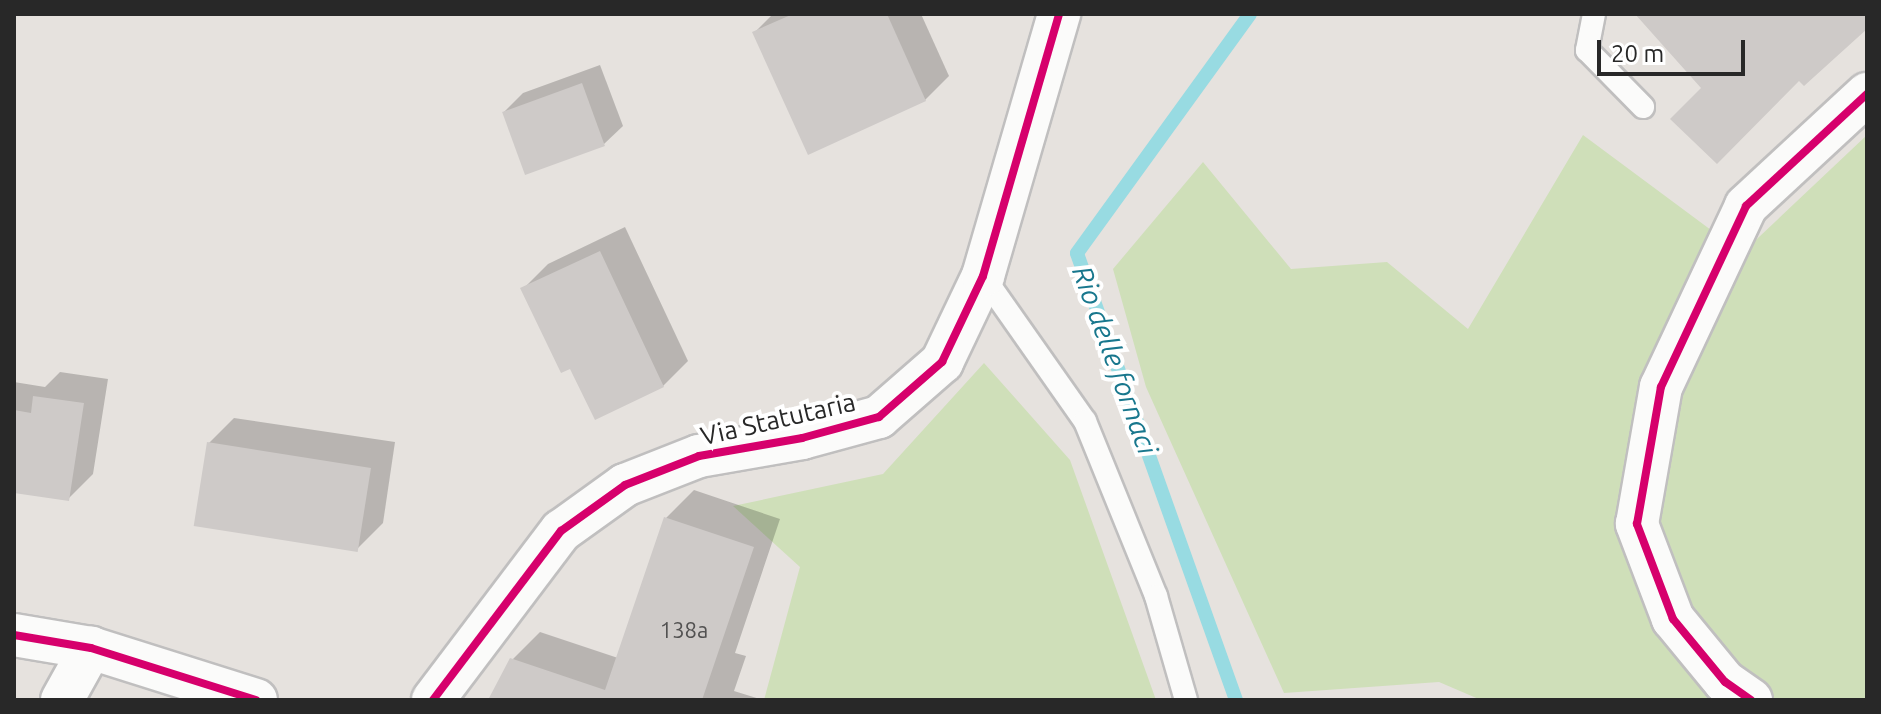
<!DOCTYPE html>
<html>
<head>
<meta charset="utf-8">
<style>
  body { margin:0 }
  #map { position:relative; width:1881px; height:714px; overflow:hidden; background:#e6e2de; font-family:Ubuntu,sans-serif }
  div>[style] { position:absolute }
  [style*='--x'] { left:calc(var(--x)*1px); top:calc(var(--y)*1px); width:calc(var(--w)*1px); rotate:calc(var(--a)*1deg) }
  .green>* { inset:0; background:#cfdfb9 }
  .shadow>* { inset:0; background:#0003 }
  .stream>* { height:14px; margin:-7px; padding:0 7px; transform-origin:7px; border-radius:7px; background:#98dbe2 }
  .building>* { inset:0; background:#cecac8; transform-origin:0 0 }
  .roads { filter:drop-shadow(2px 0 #c0bfbf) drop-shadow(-2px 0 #c0bfbf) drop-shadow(0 2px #c0bfbf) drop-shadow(0 -2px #c0bfbf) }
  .lane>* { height:22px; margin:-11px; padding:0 11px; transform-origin:11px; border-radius:11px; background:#fbfbfa }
  .street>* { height:42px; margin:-21px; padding:0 21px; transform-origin:21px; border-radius:21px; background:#fbfbfa }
  .cycleway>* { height:8px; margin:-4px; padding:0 4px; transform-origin:4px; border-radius:4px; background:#d6006c }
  span { translate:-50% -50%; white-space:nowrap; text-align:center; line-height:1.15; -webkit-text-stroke:8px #fff; paint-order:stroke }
  .number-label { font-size:22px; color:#525151 }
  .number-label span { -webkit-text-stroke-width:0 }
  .street-label { font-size:26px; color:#282828 }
  .water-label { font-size:28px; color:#18778d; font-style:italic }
  .frame { position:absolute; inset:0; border:16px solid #282828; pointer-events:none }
  .scale { position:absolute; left:1597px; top:40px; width:148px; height:36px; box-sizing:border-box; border:4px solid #282828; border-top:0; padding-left:10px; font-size:24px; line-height:28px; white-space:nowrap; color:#282828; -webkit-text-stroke:6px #fff; paint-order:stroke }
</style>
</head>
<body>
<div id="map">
  <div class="green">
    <div style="clip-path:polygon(1583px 135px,1742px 253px,1867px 135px,1867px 700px,1481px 700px,1439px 682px,1284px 693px,1146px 387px,1113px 269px,1203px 162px,1291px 269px,1387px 262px,1468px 329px)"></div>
    <div style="clip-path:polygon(984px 363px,1070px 460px,1156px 700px,764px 700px,800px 567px,733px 506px,883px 474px)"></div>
  </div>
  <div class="shadow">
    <div style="clip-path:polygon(773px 14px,921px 14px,949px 76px,925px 100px,754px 33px)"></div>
    <div style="clip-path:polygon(600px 65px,623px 126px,604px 144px,504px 112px,523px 93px)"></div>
    <div style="clip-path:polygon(625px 227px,688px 361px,663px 386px,571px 366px,523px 289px,548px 264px)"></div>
    <div style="clip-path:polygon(60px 372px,108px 379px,93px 474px,68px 499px,14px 491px,14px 382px,45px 387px)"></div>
    <div style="clip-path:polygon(234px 418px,395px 442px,383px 523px,358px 548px,209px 443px)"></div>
    <div style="clip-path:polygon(694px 490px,780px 519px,735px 653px,746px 656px,734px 691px,763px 700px,490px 700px,512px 660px,540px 632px,618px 658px,666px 518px)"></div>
  </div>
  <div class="stream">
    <div style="--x:1236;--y:700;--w:474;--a:-109.6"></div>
    <div style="--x:1077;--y:253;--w:295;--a:-54.1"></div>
  </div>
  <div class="building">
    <div style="clip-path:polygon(793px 14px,887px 14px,926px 101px,808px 155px,752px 32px)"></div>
    <div style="clip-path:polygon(1635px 14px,1867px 14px,1867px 29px,1804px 86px,1799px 81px,1717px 164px,1670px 119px,1701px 88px)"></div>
    <div style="left:582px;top:83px;width:67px;height:85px;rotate:70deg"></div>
    <div style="clip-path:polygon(600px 251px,664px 387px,595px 420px,570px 369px,561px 373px,520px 288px)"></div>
    <div style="clip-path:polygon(33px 396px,84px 403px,69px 501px,14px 493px,14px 410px,31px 413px)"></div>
    <div style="left:207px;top:442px;width:166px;height:85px;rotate:9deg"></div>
    <div style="clip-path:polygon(664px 517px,754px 547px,702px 700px,488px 700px,510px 658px,605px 690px)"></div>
  </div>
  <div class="roads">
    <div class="lane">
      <div style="--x:1594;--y:14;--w:37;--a:101"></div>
      <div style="--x:1587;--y:50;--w:80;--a:45.5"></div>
      <div style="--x:983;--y:276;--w:177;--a:54.9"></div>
      <div style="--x:1085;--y:421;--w:189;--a:67.9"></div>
      <div style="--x:1156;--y:596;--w:108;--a:73.9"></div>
    </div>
    <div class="street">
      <div style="--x:14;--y:635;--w:78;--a:9.6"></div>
      <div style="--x:91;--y:648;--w:173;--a:17.5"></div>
      <div style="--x:62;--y:700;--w:60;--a:-60.9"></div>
      <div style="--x:433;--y:700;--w:212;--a:-52.9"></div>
      <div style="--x:561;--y:531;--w:79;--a:-35.7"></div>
      <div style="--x:625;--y:485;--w:79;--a:-21.4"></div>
      <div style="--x:699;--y:456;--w:105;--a:-9.9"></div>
      <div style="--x:802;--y:438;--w:80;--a:-15.3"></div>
      <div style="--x:879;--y:417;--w:84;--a:-41.1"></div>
      <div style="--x:942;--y:362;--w:95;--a:-64.5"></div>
      <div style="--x:983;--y:276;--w:273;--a:-73.8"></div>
      <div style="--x:1751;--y:700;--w:32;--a:-145"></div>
      <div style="--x:1725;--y:682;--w:82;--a:-129.5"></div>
      <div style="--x:1673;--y:619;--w:102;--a:-110.8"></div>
      <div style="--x:1637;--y:524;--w:139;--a:-80.1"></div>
      <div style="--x:1661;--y:387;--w:200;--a:-64.8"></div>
      <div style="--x:1746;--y:206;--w:165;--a:-42.8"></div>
    </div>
  </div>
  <div class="cycleway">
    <div style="--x:14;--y:635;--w:78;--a:9.6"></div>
    <div style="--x:91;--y:648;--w:173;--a:17.5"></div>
    <div style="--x:433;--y:700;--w:212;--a:-52.9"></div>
    <div style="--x:561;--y:531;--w:79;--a:-35.7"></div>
    <div style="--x:625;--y:485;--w:79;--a:-21.4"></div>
    <div style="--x:699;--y:456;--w:105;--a:-9.9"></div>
    <div style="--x:802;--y:438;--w:80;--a:-15.3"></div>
    <div style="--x:879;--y:417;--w:84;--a:-41.1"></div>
    <div style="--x:942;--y:362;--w:95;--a:-64.5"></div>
    <div style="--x:983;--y:276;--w:273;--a:-73.8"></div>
    <div style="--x:1751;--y:700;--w:32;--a:-145"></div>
    <div style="--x:1725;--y:682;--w:82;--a:-129.5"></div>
    <div style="--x:1673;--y:619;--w:102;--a:-110.8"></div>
    <div style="--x:1637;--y:524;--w:139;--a:-80.1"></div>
    <div style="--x:1661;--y:387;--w:200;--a:-64.8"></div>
    <div style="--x:1746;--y:206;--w:165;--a:-42.8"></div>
  </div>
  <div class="number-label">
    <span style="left:684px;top:630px">138a</span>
  </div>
  <div class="street-label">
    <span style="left:778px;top:419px;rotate:-13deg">Via Statutaria</span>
  </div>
  <div class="water-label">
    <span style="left:1115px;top:360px;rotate:70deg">Rio delle fornaci</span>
  </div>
  <div class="frame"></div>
  <div class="scale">20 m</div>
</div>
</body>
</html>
